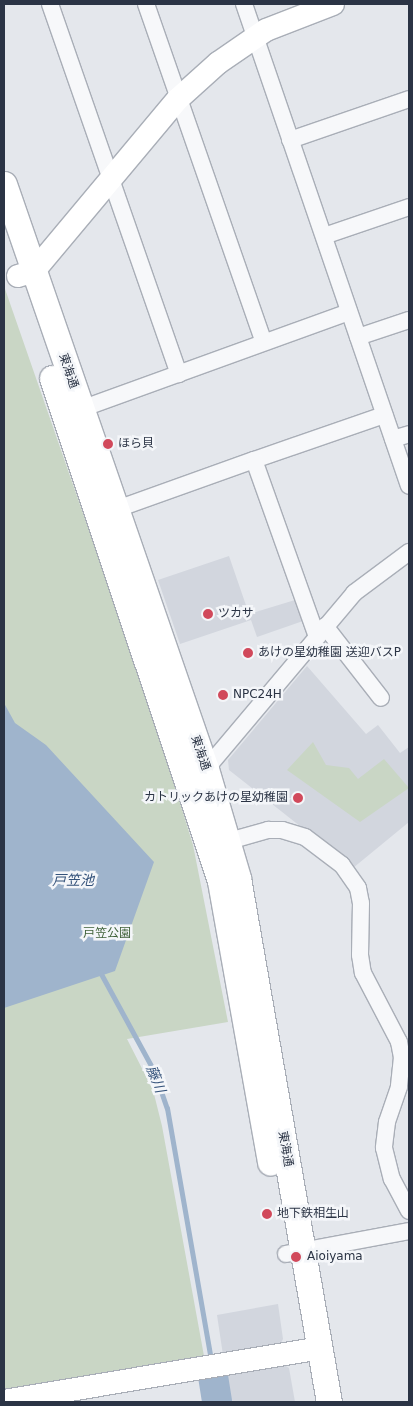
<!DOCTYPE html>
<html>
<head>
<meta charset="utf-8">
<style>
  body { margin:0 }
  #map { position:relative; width:413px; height:1406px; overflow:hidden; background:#e4e7ec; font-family:"DejaVu Sans","Noto Sans JP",sans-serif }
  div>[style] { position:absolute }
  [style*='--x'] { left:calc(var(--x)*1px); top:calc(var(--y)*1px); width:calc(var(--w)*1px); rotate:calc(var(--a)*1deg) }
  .built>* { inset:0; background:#d2d6de }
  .green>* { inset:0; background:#c9d6c5 }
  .water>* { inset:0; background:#9fb4cc }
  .stream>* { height:5px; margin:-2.5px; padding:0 2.5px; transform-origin:2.5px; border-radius:2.5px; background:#9fb4cc }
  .river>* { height:30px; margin:-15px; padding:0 15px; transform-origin:15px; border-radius:15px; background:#9fb4cc }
  .roads { filter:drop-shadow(1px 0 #a9aeb7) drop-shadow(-1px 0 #a9aeb7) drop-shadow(0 1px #a9aeb7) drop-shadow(0 -1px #a9aeb7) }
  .street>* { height:16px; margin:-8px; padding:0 8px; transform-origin:8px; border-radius:8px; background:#f7f8fa }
  .secondary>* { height:22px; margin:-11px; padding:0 11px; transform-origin:11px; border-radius:11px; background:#fff }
  .primary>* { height:25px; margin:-12.5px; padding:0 12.5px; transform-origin:12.5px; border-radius:12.5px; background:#fff }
  .dots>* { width:14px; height:14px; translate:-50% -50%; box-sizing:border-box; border:2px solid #f4f6f9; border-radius:50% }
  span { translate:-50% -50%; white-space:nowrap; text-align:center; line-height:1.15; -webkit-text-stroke:5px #f4f6f9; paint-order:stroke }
  .street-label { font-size:12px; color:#2b3445 }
  .poi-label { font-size:12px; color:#2b3445 }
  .left { translate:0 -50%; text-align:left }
  .right { translate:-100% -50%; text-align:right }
  .park-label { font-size:12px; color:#3f6138 }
  .water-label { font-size:14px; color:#34527a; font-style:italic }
  .frame { position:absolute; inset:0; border:5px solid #2b3445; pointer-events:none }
</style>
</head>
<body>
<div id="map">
  <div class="built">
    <div style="clip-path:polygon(229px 556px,249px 614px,295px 600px,303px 621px,257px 637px,251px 620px,180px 644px,158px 580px)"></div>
    <div style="clip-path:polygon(307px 666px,366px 734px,378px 725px,400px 753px,409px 747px,409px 822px,353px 868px,229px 770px,228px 760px)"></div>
    <div style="clip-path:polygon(278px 1304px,283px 1339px,280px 1345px,223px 1355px,217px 1315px)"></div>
    <div style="clip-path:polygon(281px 1363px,289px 1368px,295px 1402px,230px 1402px,225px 1374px)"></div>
  </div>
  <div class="green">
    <div style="clip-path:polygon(4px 286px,153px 715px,193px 845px,228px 1022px,127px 1039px,153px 1090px,162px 1126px,204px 1356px,4px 1391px)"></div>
    <div style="clip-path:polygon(313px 742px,326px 765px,349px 768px,358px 779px,384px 759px,409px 788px,360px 822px,287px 770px)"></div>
  </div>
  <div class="water">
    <div style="clip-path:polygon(4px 703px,15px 723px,46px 745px,154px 862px,115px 971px,4px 1008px)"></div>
  </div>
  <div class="stream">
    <div style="--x:100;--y:972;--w:113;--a:61.4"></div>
    <div style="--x:154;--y:1071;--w:39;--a:71"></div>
    <div style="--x:167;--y:1108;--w:250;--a:80.1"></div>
  </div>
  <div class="river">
    <div style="--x:213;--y:1376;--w:26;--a:81"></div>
  </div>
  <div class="roads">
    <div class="street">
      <div style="--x:50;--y:4;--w:392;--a:70.8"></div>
      <div style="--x:146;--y:4;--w:358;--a:70.8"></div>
      <div style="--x:244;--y:4;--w:509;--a:71.1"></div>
      <div style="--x:290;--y:140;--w:126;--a:-19"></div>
      <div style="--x:324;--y:236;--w:90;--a:-18.8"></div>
      <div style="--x:358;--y:337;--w:54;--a:-18.4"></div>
      <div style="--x:81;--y:409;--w:285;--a:-19.9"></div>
      <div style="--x:393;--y:439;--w:17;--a:-17"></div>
      <div style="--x:254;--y:460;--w:138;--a:-19.1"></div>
      <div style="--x:117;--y:509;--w:145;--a:-19.7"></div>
      <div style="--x:254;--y:460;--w:188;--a:70.4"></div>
      <div style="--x:325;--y:626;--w:91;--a:52.1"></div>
      <div style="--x:206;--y:769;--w:230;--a:-49.9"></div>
      <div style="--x:354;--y:593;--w:69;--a:-36.7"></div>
      <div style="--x:229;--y:841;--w:41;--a:-15.8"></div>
      <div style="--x:268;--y:830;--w:14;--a:0"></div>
      <div style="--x:282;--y:830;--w:24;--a:17"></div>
      <div style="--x:305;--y:837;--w:46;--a:37.1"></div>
      <div style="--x:342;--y:865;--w:28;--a:55"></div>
      <div style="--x:358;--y:888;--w:15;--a:79"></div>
      <div style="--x:361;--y:903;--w:52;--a:91.1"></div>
      <div style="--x:360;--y:955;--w:18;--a:81"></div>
      <div style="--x:363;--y:973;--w:78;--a:62.4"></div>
      <div style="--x:399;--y:1042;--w:15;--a:79"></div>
      <div style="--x:402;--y:1057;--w:30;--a:96"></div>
      <div style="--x:399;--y:1087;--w:37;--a:109"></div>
      <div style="--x:387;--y:1122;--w:26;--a:97"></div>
      <div style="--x:384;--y:1148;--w:32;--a:76"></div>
      <div style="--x:392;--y:1179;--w:36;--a:62"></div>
      <div style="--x:286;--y:1254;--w:125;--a:-10.6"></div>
    </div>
    <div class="secondary">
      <div style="--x:18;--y:276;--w:17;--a:-17"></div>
      <div style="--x:34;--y:271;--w:224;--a:-50.1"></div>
      <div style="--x:178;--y:99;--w:54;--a:-42"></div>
      <div style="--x:218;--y:63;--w:58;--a:-34.5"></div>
      <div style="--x:266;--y:30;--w:72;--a:-21.2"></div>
      <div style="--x:4;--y:1401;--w:320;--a:-9.5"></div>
    </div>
    <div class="primary">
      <div style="--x:4;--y:184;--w:619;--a:70.95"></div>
      <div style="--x:206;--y:769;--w:114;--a:73.6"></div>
      <div style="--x:238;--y:878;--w:532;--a:80.15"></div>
      <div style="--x:52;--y:378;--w:530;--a:71.53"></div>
      <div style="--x:220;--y:881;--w:286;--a:79.9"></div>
    </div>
  </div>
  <div class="dots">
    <div style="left:108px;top:444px;background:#d1495b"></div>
    <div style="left:208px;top:614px;background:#d1495b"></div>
    <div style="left:248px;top:653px;background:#d1495b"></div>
    <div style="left:223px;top:695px;background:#d1495b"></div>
    <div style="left:298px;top:798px;background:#d1495b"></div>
    <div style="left:267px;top:1214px;background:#d1495b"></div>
    <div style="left:296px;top:1257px;background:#d1495b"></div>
  </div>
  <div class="street-label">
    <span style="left:68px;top:371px;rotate:71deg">東海通</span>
    <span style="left:200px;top:753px;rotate:71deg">東海通</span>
    <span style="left:285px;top:1149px;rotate:80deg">東海通</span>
  </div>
  <div class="poi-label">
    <span class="left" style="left:118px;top:444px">ほら貝</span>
    <span class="left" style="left:218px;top:614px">ツカサ</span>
    <span class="left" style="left:258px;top:653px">あけの星幼稚園 送迎バスP</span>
    <span class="left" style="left:233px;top:695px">NPC24H</span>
    <span class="right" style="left:288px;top:798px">カトリックあけの星幼稚園</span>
    <span class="left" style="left:277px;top:1214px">地下鉄相生山</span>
    <span class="left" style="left:307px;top:1257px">Aioiyama</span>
  </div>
  <div class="park-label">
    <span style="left:107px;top:934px">戸笠公園</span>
  </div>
  <div class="water-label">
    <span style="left:73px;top:880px">戸笠池</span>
    <span style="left:156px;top:1079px;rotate:68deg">藤川</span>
  </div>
  <div class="frame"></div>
</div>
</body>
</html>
